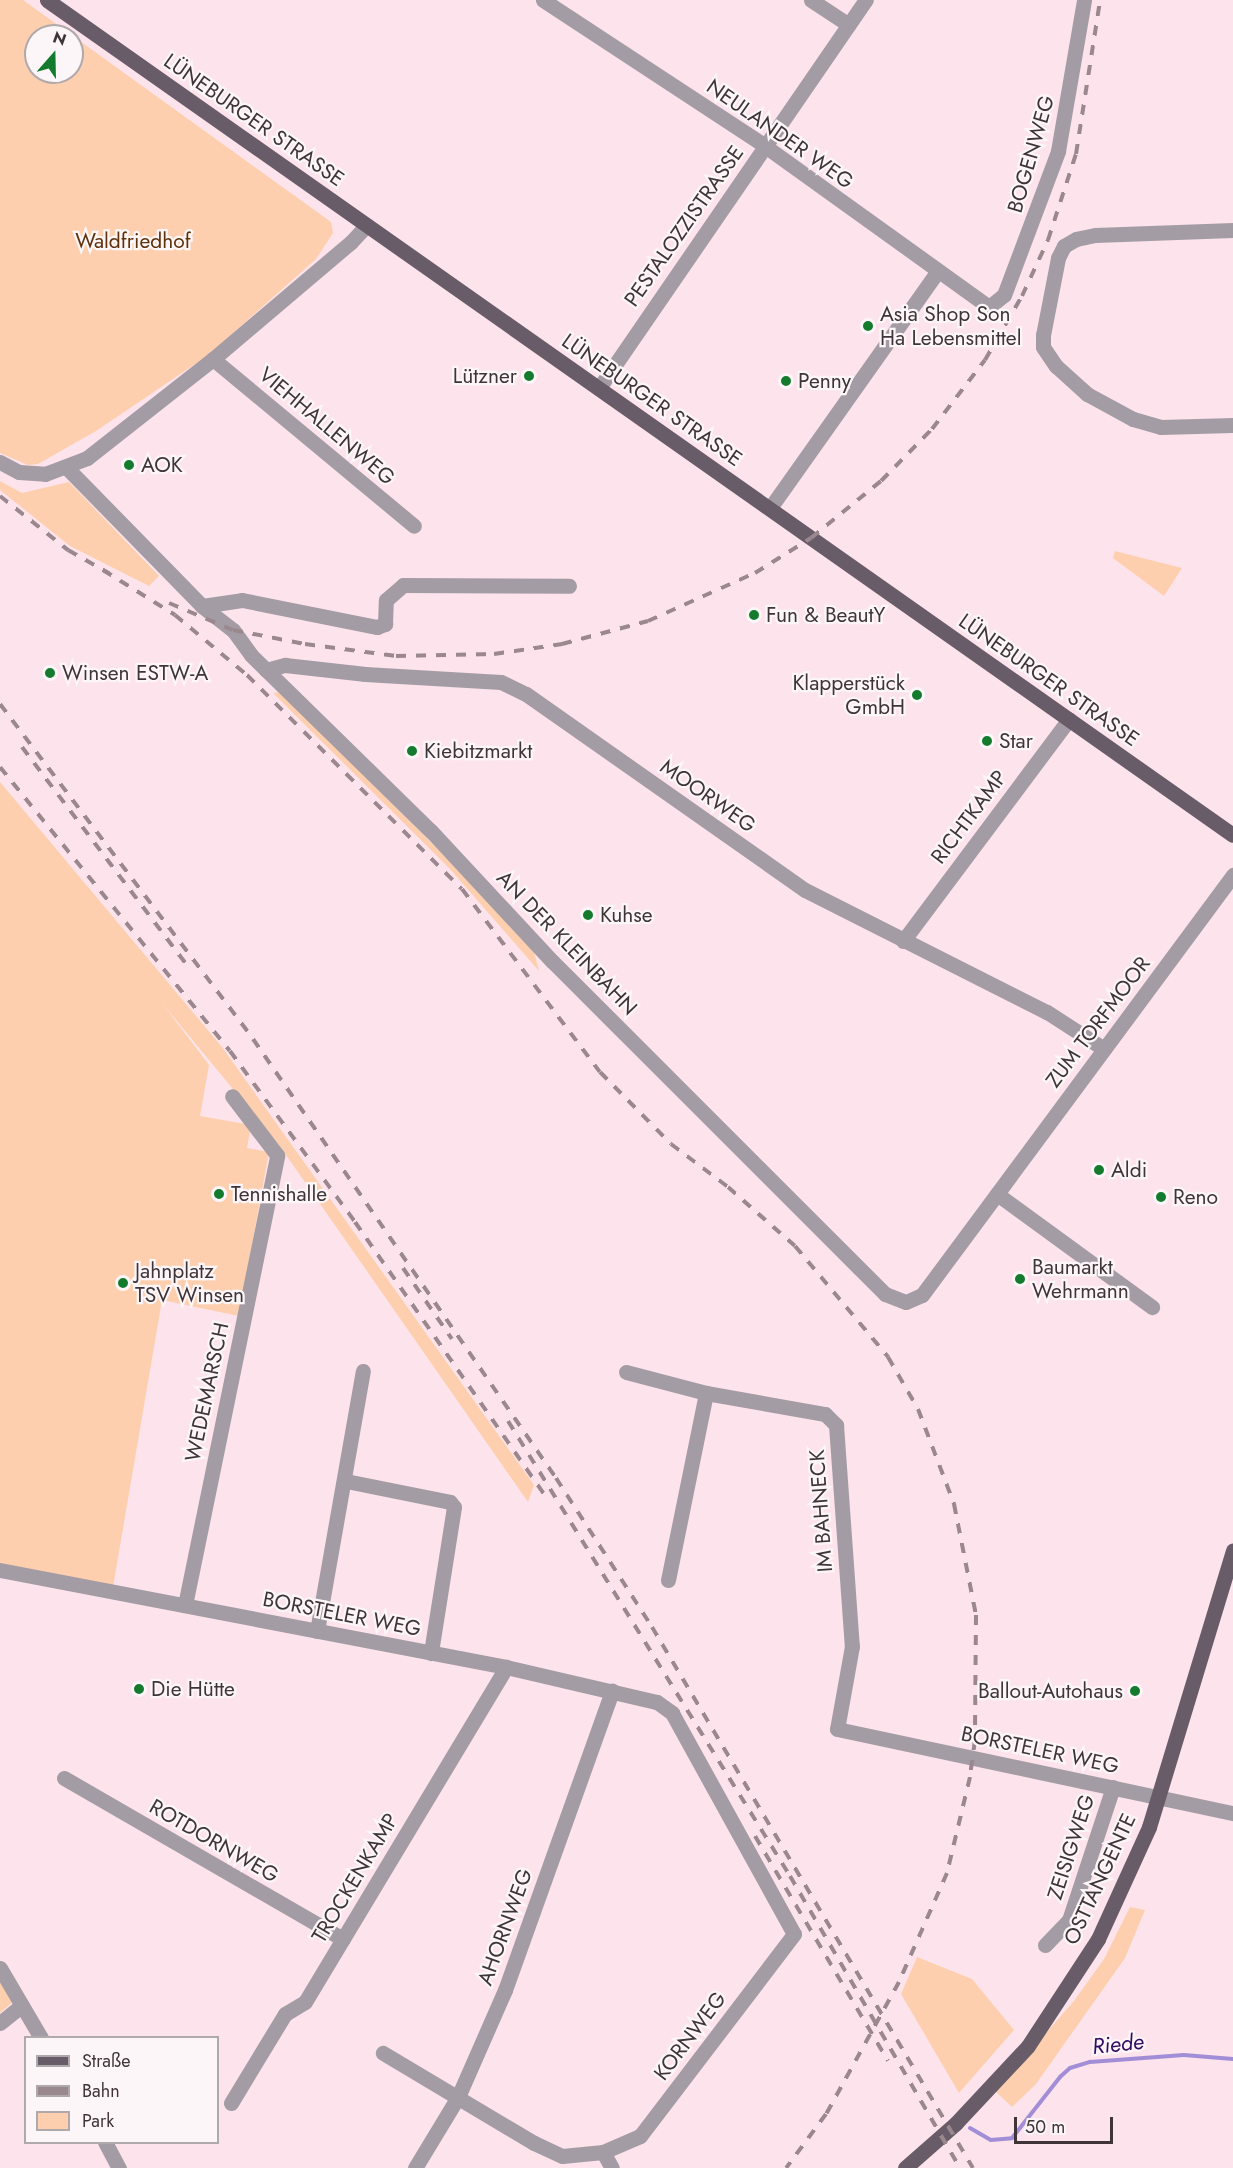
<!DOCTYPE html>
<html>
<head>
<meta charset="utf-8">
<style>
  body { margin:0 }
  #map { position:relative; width:1233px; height:2168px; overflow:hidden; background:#fde3eb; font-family:Jost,sans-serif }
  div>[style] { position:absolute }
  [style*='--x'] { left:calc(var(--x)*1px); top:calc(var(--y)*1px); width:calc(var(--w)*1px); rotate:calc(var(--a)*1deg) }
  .green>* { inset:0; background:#fecfae }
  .stream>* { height:4px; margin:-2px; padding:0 2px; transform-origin:2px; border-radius:2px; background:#a28ed7 }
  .minor>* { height:15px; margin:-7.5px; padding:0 7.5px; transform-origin:7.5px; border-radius:7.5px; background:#a49ca4 }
  .major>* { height:15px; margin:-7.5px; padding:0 7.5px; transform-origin:7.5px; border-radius:7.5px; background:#695c69 }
  .rail>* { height:4px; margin-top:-2px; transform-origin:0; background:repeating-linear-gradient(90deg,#9a888e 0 10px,transparent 0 20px) }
  .dots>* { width:16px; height:16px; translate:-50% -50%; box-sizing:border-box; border:3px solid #fcf6f8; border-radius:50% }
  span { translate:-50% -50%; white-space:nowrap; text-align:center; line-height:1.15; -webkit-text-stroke:4.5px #fcf6f8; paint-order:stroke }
  .street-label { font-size:21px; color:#3f3539 }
  .park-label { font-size:21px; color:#5f3209 }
  .poi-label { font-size:21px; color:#3f3539 }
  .left { translate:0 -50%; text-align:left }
  .right { translate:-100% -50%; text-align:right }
  .water-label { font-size:22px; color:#330b63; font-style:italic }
  .legend { position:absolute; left:24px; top:2036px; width:195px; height:108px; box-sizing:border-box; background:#fcf6f8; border:2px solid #b0a9ac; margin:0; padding:8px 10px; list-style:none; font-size:18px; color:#3f3539 }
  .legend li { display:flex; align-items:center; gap:12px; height:30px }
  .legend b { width:30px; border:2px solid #b0a9ac }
  .north { position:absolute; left:24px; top:24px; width:60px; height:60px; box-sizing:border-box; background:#fcf6f8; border:2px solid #b0a9ac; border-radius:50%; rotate:20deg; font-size:16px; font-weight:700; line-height:24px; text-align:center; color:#3f3539 }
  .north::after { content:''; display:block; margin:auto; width:21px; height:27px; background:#147b2e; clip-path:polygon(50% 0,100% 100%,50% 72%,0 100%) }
  .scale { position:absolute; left:1014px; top:2117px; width:99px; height:27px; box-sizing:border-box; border:3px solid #3f3539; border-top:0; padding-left:8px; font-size:18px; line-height:21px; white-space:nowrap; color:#3f3539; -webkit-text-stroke:4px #fcf6f8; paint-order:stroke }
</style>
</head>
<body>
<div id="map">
  <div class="green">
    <div style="clip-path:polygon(evenodd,0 0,23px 0,331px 222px,333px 233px,316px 259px,207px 356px,96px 431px,38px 464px,28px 465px,0 453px,0 0,36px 36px,72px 36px,72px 72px,36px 72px,36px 36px)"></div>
    <div style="clip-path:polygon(0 481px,22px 493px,69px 482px,159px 576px,149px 586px,70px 546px,0 490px)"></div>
    <div style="clip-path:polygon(1115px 551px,1182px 568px,1164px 596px,1113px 558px)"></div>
    <div style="clip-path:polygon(280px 692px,491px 902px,533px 948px,539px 971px,450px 869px,273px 693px)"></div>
    <div style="clip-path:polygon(0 782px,222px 1047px,534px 1485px,528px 1502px,279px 1145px,162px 1003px,209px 1065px,200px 1116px,251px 1125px,247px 1148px,269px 1152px,239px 1316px,162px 1300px,113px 1587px,0 1565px)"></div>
    <div style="clip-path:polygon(1130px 1907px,1145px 1910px,1125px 1958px,1036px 2084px,1012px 2107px,995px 2091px,1074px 2001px,1104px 1959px)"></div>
    <div style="clip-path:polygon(917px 1957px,972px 1979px,1014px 2030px,959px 2093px,901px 1994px)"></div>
    <div style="clip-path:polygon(0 1979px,14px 2001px,0 2013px)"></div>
  </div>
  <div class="stream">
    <div style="--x:970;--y:2128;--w:24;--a:30"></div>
    <div style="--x:991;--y:2140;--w:21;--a:-5"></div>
    <div style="--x:1012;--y:2138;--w:78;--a:-51.8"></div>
    <div style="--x:1060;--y:2077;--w:13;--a:-42"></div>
    <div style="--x:1070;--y:2068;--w:21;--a:-17"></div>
    <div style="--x:1090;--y:2062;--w:94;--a:-4.3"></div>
    <div style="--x:1184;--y:2055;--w:49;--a:4.7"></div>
  </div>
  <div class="minor">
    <div style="--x:543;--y:0;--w:266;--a:33.3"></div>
    <div style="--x:765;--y:146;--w:276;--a:35.7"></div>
    <div style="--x:989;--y:307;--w:19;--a:-39"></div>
    <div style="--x:1004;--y:295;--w:154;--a:-69.4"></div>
    <div style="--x:1058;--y:151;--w:153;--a:-80.2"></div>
    <div style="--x:811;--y:0;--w:45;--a:33.3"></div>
    <div style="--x:1233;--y:230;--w:138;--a:177.9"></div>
    <div style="--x:1095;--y:235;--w:19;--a:168"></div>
    <div style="--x:1076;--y:239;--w:14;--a:150"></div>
    <div style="--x:1064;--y:246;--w:13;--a:117"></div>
    <div style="--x:1058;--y:258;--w:78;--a:101"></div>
    <div style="--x:1043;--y:335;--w:12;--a:90"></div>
    <div style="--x:1043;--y:347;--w:23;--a:56"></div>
    <div style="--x:1056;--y:366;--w:42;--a:42.1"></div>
    <div style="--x:1087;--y:394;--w:52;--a:28.5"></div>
    <div style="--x:1133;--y:419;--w:29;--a:16"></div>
    <div style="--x:1161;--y:427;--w:72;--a:-1.6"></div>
    <div style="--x:213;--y:359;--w:261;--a:39.7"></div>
    <div style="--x:599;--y:388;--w:471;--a:-55.5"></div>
    <div style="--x:0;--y:462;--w:21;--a:28"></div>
    <div style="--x:19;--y:472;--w:26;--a:4"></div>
    <div style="--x:45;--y:474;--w:45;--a:-20.9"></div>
    <div style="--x:87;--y:458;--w:160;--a:-38.2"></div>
    <div style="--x:213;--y:359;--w:181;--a:-40.3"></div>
    <div style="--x:351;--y:242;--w:23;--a:-47"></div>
    <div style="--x:67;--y:468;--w:193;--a:45.6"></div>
    <div style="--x:202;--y:606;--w:39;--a:38"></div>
    <div style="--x:233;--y:630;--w:31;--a:54"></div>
    <div style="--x:251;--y:655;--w:252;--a:44.4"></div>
    <div style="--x:431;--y:831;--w:178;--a:47.1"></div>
    <div style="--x:552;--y:961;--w:471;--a:45"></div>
    <div style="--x:885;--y:1294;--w:22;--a:21"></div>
    <div style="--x:906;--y:1302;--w:17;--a:-24"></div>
    <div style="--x:922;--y:1295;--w:523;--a:-53.48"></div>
    <div style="--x:770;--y:508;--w:289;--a:-54.7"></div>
    <div style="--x:202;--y:606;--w:40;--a:-8.5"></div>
    <div style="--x:242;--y:600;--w:138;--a:11.3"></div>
    <div style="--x:377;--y:627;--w:9;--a:-21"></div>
    <div style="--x:385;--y:624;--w:24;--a:-88"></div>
    <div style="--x:386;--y:600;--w:23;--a:-41"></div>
    <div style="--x:403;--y:585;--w:166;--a:0.3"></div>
    <div style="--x:266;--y:670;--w:20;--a:-15"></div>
    <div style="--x:285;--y:665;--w:81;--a:6.4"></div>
    <div style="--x:365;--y:674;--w:136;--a:3.4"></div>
    <div style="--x:501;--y:682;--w:28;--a:26"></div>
    <div style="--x:526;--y:694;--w:341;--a:35.1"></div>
    <div style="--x:805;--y:890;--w:271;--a:26.8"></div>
    <div style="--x:1047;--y:1012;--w:68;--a:33"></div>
    <div style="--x:903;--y:941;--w:277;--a:-53.2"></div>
    <div style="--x:997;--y:1194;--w:192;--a:36.1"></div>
    <div style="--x:626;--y:1372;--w:83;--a:14.7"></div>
    <div style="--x:706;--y:1393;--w:121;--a:10"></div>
    <div style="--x:825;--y:1414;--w:16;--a:45"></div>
    <div style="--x:836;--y:1425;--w:222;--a:85.9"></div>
    <div style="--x:852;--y:1646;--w:84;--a:100.2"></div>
    <div style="--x:837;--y:1729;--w:405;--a:12"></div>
    <div style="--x:346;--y:1481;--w:106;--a:11.4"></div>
    <div style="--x:450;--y:1502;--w:6;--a:51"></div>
    <div style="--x:454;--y:1507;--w:148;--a:99"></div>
    <div style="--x:0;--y:1570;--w:515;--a:10.85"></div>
    <div style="--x:506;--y:1667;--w:155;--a:13.1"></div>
    <div style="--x:657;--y:1702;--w:19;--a:36"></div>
    <div style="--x:672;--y:1713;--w:252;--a:61.1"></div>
    <div style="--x:794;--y:1934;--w:254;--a:127.3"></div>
    <div style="--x:640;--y:2136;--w:40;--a:156.6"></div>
    <div style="--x:603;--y:2152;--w:41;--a:174.4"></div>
    <div style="--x:562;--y:2156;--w:31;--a:-155"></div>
    <div style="--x:534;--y:2143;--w:176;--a:-149.2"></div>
    <div style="--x:668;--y:1580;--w:191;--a:-78.5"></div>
    <div style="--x:185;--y:1605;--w:459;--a:-78.4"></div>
    <div style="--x:277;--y:1155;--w:74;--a:-127.3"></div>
    <div style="--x:317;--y:1631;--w:264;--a:-80"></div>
    <div style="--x:64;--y:1778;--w:322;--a:30"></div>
    <div style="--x:1045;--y:1945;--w:35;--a:-46"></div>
    <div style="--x:1069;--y:1920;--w:140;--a:-71.7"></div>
    <div style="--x:0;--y:1968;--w:81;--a:59.6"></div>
    <div style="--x:0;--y:2023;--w:28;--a:-39"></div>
    <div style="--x:231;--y:2103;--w:104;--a:-58.8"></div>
    <div style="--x:285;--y:2014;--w:23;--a:-31"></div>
    <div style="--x:305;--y:2002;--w:391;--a:-59"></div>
    <div style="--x:105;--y:2142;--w:30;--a:62"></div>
    <div style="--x:603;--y:2152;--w:18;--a:61"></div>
    <div style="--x:415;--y:2168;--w:83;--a:-58.8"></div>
    <div style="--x:458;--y:2097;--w:117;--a:-66.3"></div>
    <div style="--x:505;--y:1990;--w:318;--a:-70.3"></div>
  </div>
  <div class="major">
    <div style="--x:47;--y:0;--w:1450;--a:35.15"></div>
    <div style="--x:905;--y:2168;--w:68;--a:-41.4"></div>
    <div style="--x:956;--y:2123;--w:105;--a:-46.9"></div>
    <div style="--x:1028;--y:2046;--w:128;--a:-56.8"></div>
    <div style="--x:1098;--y:1939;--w:123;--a:-65.5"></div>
    <div style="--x:1149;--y:1827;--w:289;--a:-73.1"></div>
  </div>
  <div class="rail">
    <div style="--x:0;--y:496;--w:87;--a:38.5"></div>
    <div style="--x:68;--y:550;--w:48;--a:29.7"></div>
    <div style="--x:103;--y:570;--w:85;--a:32"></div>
    <div style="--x:175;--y:615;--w:94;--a:39.8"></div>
    <div style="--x:247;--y:675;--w:303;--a:44.9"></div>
    <div style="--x:462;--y:889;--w:229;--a:53"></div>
    <div style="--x:600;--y:1072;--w:101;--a:45.4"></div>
    <div style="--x:671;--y:1144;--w:71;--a:37"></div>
    <div style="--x:728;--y:1187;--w:89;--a:41.4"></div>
    <div style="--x:795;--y:1246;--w:145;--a:50"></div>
    <div style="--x:888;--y:1357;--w:60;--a:60"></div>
    <div style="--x:918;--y:1409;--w:102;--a:69.2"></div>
    <div style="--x:954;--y:1504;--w:113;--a:78.8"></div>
    <div style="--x:976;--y:1615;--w:125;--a:90.5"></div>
    <div style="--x:975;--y:1740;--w:37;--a:98"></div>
    <div style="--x:970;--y:1777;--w:99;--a:103.5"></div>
    <div style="--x:947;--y:1873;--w:119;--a:113.8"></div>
    <div style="--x:899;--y:1982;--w:151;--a:118.9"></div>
    <div style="--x:826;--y:2114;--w:67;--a:126.5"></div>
    <div style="--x:169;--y:603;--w:69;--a:22.9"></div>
    <div style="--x:233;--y:630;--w:73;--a:11"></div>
    <div style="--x:305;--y:644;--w:92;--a:7.5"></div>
    <div style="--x:396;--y:656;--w:98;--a:-1.2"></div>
    <div style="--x:494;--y:654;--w:69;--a:-8.4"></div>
    <div style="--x:562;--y:644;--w:89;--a:-15"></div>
    <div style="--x:648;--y:621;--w:117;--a:-24.2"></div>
    <div style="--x:755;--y:573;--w:66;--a:-32"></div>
    <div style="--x:811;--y:538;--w:90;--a:-39.2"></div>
    <div style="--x:881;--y:481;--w:73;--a:-45.6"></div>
    <div style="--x:932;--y:429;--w:87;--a:-52.5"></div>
    <div style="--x:985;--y:360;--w:74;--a:-60"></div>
    <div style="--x:1022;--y:296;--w:62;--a:-65.1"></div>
    <div style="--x:1048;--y:240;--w:90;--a:-72"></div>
    <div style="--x:1076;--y:154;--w:156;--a:-81.1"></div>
    <div style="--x:0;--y:704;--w:420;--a:52.9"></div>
    <div style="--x:253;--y:1039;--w:533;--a:55.39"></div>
    <div style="--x:556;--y:1478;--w:177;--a:57.2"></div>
    <div style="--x:652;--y:1627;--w:629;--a:59.32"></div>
    <div style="--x:22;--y:747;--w:273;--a:52.9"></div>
    <div style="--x:0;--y:767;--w:365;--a:51"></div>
    <div style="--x:230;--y:1051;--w:212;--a:53.8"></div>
    <div style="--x:355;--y:1222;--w:331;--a:55.2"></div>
    <div style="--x:403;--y:1268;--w:86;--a:55.4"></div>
    <div style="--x:508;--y:1421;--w:535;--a:58.21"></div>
    <div style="--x:790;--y:1876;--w:338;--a:59.8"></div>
    <div style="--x:755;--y:1836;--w:261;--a:59.4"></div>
  </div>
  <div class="dots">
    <div style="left:868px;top:326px;background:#147b2e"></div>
    <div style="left:529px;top:376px;background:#147b2e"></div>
    <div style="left:786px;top:381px;background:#147b2e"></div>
    <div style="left:129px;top:465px;background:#147b2e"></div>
    <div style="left:754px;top:615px;background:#147b2e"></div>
    <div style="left:50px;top:673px;background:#147b2e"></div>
    <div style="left:917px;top:695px;background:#147b2e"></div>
    <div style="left:987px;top:741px;background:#147b2e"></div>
    <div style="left:412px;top:751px;background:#147b2e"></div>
    <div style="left:588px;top:915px;background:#147b2e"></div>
    <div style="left:1099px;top:1170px;background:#147b2e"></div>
    <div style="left:219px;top:1194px;background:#147b2e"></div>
    <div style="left:1161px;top:1197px;background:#147b2e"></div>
    <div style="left:1020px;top:1279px;background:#147b2e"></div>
    <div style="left:123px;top:1283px;background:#147b2e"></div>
    <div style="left:139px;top:1689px;background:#147b2e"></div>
    <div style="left:1135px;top:1691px;background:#147b2e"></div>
  </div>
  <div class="street-label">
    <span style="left:254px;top:120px;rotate:35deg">LÜNEBURGER STRASSE</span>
    <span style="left:780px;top:134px;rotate:35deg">NEULANDER WEG</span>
    <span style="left:1031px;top:154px;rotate:-74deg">BOGENWEG</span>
    <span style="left:684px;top:226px;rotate:-55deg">PESTALOZZISTRASSE</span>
    <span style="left:652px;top:400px;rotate:35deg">LÜNEBURGER STRASSE</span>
    <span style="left:327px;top:426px;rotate:40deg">VIEHHALLENWEG</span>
    <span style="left:1049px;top:680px;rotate:35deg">LÜNEBURGER STRASSE</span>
    <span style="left:708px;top:796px;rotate:35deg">MOORWEG</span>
    <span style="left:969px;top:817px;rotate:-53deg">RICHTKAMP</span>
    <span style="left:567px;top:943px;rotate:46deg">AN DER KLEINBAHN</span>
    <span style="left:1098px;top:1022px;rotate:-53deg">ZUM TORFMOOR</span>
    <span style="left:207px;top:1392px;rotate:-78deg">WEDEMARSCH</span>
    <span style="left:821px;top:1511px;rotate:-94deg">IM BAHNECK</span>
    <span style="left:342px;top:1614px;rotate:11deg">BORSTELER WEG</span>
    <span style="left:1040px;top:1750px;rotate:12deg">BORSTELER WEG</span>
    <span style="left:214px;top:1841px;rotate:30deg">ROTDORNWEG</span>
    <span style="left:1071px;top:1847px;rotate:-72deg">ZEISIGWEG</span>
    <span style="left:355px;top:1878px;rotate:-59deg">TROCKENKAMP</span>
    <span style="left:1100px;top:1879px;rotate:-65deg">OSTTANGENTE</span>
    <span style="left:505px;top:1927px;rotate:-70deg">AHORNWEG</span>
    <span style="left:690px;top:2036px;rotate:-53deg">KORNWEG</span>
  </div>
  <div class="park-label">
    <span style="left:133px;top:241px">Waldfriedhof</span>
  </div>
  <div class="poi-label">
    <span class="left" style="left:880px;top:326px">Asia Shop Son<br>Ha Lebensmittel</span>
    <span class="right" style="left:517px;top:376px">Lützner</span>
    <span class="left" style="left:798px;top:381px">Penny</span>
    <span class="left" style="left:141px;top:465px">AOK</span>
    <span class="left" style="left:766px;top:615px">Fun &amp; BeautY</span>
    <span class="left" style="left:62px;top:673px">Winsen ESTW-A</span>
    <span class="right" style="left:905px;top:695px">Klapperstück<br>GmbH</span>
    <span class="left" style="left:999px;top:741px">Star</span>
    <span class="left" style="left:424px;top:751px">Kiebitzmarkt</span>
    <span class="left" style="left:600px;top:915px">Kuhse</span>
    <span class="left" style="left:1111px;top:1170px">Aldi</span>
    <span class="left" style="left:231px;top:1194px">Tennishalle</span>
    <span class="left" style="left:1173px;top:1197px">Reno</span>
    <span class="left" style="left:1032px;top:1279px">Baumarkt<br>Wehrmann</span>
    <span class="left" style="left:135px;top:1283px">Jahnplatz<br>TSV Winsen</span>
    <span class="left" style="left:151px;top:1689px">Die Hütte</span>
    <span class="right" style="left:1123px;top:1691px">Ballout-Autohaus</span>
  </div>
  <div class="water-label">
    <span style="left:1118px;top:2044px;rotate:-6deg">Riede</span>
  </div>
  <ul class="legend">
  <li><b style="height:8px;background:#695c69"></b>Straße</li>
  <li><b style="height:8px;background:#9a888e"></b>Bahn</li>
  <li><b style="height:16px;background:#fecfae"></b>Park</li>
  </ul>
  <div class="north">N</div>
  <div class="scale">50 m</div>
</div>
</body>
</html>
